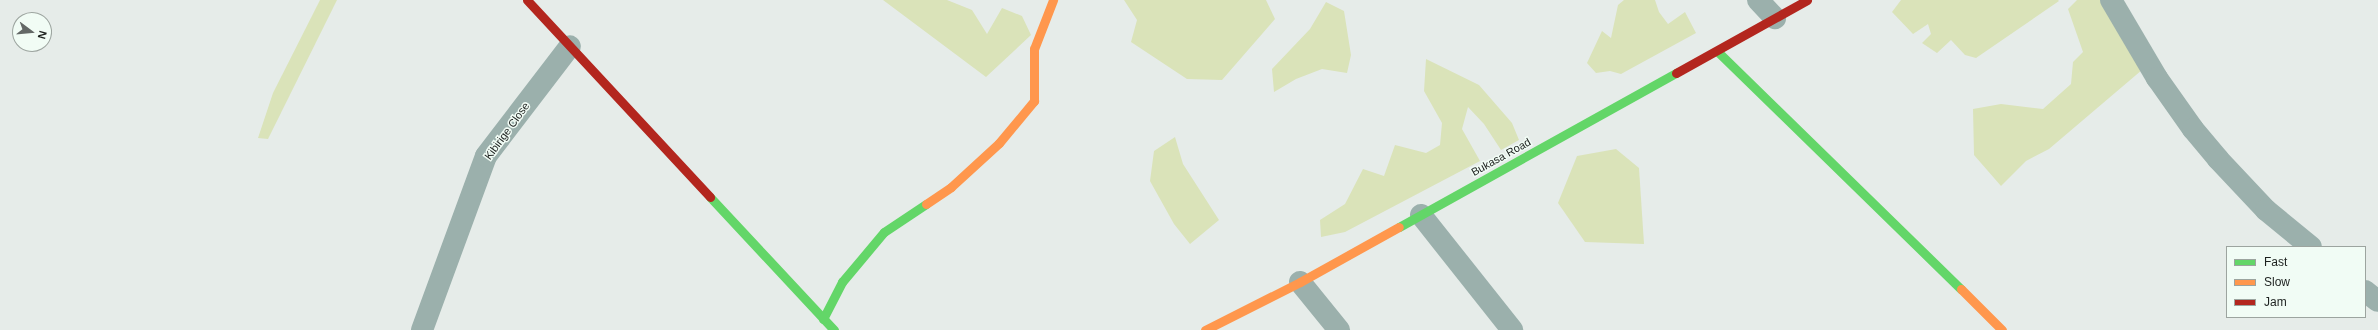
<!DOCTYPE html>
<html>
<head>
<meta charset="utf-8">
<style>
  body { margin:0 }
  #map { position:relative; width:2378px; height:330px; overflow:hidden; background:#e6ece9; font-family:Helvetica,sans-serif }
  div>[style] { position:absolute }
  [style*='--x'] { left:calc(var(--x)*1px); top:calc(var(--y)*1px); width:calc(var(--w)*1px); rotate:calc(var(--a)*1deg) }
  .green>* { inset:0; background:#dae3b9 }
  .street>* { height:22px; margin:-11px; padding:0 11px; transform-origin:11px; border-radius:11px; background:#9bb0ac }
  .fast>* { height:9px; margin:-4.5px; padding:0 4.5px; transform-origin:4.5px; border-radius:4.5px; background:#63d668 }
  .slow>* { height:9px; margin:-4.5px; padding:0 4.5px; transform-origin:4.5px; border-radius:4.5px; background:#ff974d }
  .jam>* { height:9px; margin:-4.5px; padding:0 4.5px; transform-origin:4.5px; border-radius:4.5px; background:#b3261e }
  span { translate:-50% -50%; white-space:nowrap; text-align:center; line-height:1.15; -webkit-text-stroke:3px #f1fcf5; paint-order:stroke }
  .street-label { font-size:11px; color:#1d211f }
  .legend { position:absolute; left:2226px; top:246px; width:140px; height:72px; box-sizing:border-box; background:#f1fcf5; border:1px solid #9ca49f; margin:0; padding:5px 7px; list-style:none; font-size:12px; color:#1d211f }
  .legend li { display:flex; align-items:center; gap:8px; height:20px }
  .legend b { width:20px; border:1px solid #9ca49f }
  .north { position:absolute; left:12px; top:12px; width:40px; height:40px; box-sizing:border-box; background:#f1fcf5; border:1px solid #9ca49f; border-radius:50%; rotate:106deg; font-size:11px; font-weight:700; line-height:16px; text-align:center; color:#1d211f }
  .north::after { content:''; display:block; margin:auto; width:14px; height:18px; background:#636866; clip-path:polygon(50% 0,100% 100%,50% 72%,0 100%) }
</style>
</head>
<body>
<div id="map">
  <div class="green">
    <div style="clip-path:polygon(320px 0,337px 0,268px 139px,258px 138px,273px 93px)"></div>
    <div style="clip-path:polygon(883px 0,947px 0,972px 10px,987px 34px,1002px 8px,1022px 16px,1031px 35px,986px 77px)"></div>
    <div style="clip-path:polygon(1124px 0,1266px 0,1275px 19px,1222px 80px,1187px 79px,1131px 42px,1137px 20px)"></div>
    <div style="clip-path:polygon(1624px 0,1655px 0,1659px 12px,1668px 24px,1685px 12px,1696px 33px,1621px 74px,1610px 71px,1596px 73px,1587px 63px,1602px 31px,1611px 38px,1618px 5px)"></div>
    <div style="clip-path:polygon(1901px 0,2058px 0,2059px 1px,1976px 58px,1965px 55px,1951px 40px,1937px 53px,1922px 43px,1931px 34px,1928px 24px,1913px 34px,1892px 12px)"></div>
    <div style="clip-path:polygon(2077px 0,2111px 0,2149px 64px,2049px 149px,2026px 161px,2001px 186px,1974px 155px,1973px 109px,2001px 104px,2043px 109px,2071px 84px,2073px 62px,2083px 52px,2068px 9px)"></div>
    <div style="clip-path:polygon(1326px 2px,1344px 11px,1351px 55px,1347px 73px,1322px 69px,1296px 79px,1274px 92px,1272px 69px,1310px 29px)"></div>
    <div style="clip-path:polygon(1426px 59px,1479px 85px,1512px 123px,1519px 140px,1501px 150px,1484px 124px,1468px 107px,1462px 129px,1480px 161px,1345px 232px,1321px 237px,1320px 220px,1345px 204px,1363px 169px,1384px 176px,1395px 145px,1426px 153px,1440px 145px,1442px 123px,1424px 91px)"></div>
    <div style="clip-path:polygon(1175px 137px,1183px 164px,1219px 220px,1190px 244px,1174px 224px,1150px 181px,1154px 151px)"></div>
    <div style="clip-path:polygon(1616px 149px,1639px 168px,1644px 244px,1585px 242px,1558px 203px,1577px 156px)"></div>
  </div>
  <div class="street">
    <div style="--x:1758;--y:0;--w:25;--a:47"></div>
    <div style="--x:2111;--y:0;--w:91;--a:59.5"></div>
    <div style="--x:2157;--y:78;--w:62;--a:54.8"></div>
    <div style="--x:2193;--y:129;--w:39;--a:50"></div>
    <div style="--x:2218;--y:159;--w:70;--a:46.7"></div>
    <div style="--x:2266;--y:210;--w:58;--a:39.4"></div>
    <div style="--x:1421;--y:215;--w:147;--a:51.6"></div>
    <div style="--x:1300;--y:282;--w:62;--a:50.9"></div>
    <div style="--x:2365;--y:291;--w:16;--a:38"></div>
    <div style="--x:422;--y:330;--w:185;--a:-69.8"></div>
    <div style="--x:486;--y:156;--w:138;--a:-52.6"></div>
  </div>
  <div class="fast">
    <div style="--x:1717;--y:51;--w:341;--a:44.3"></div>
    <div style="--x:710;--y:197;--w:182;--a:47"></div>
    <div style="--x:1399;--y:227;--w:317;--a:-29.1"></div>
    <div style="--x:823;--y:319;--w:42;--a:-62.8"></div>
    <div style="--x:842;--y:282;--w:65;--a:-50"></div>
    <div style="--x:884;--y:232;--w:50;--a:-33.7"></div>
  </div>
  <div class="slow">
    <div style="--x:926;--y:204;--w:30;--a:-34"></div>
    <div style="--x:951;--y:187;--w:65;--a:-42.5"></div>
    <div style="--x:999;--y:143;--w:55;--a:-50.2"></div>
    <div style="--x:1034;--y:101;--w:52;--a:-90"></div>
    <div style="--x:1034;--y:49;--w:53;--a:-68.8"></div>
    <div style="--x:1961;--y:289;--w:58;--a:45"></div>
    <div style="--x:1205;--y:330;--w:106;--a:-26.8"></div>
    <div style="--x:1300;--y:282;--w:113;--a:-29.1"></div>
  </div>
  <div class="jam">
    <div style="--x:527;--y:0;--w:269;--a:47.1"></div>
    <div style="--x:1676;--y:73;--w:150;--a:-29.1"></div>
  </div>
  <div class="street-label">
    <span style="left:507px;top:131px;rotate:-54deg">Kibirige Close</span>
    <span style="left:1501px;top:157px;rotate:-29deg">Bukasa Road</span>
  </div>
  <ul class="legend">
  <li><b style="height:5px;background:#63d668"></b>Fast</li>
  <li><b style="height:5px;background:#ff974d"></b>Slow</li>
  <li><b style="height:5px;background:#b3261e"></b>Jam</li>
  </ul>
  <div class="north">N</div>
</div>
</body>
</html>
